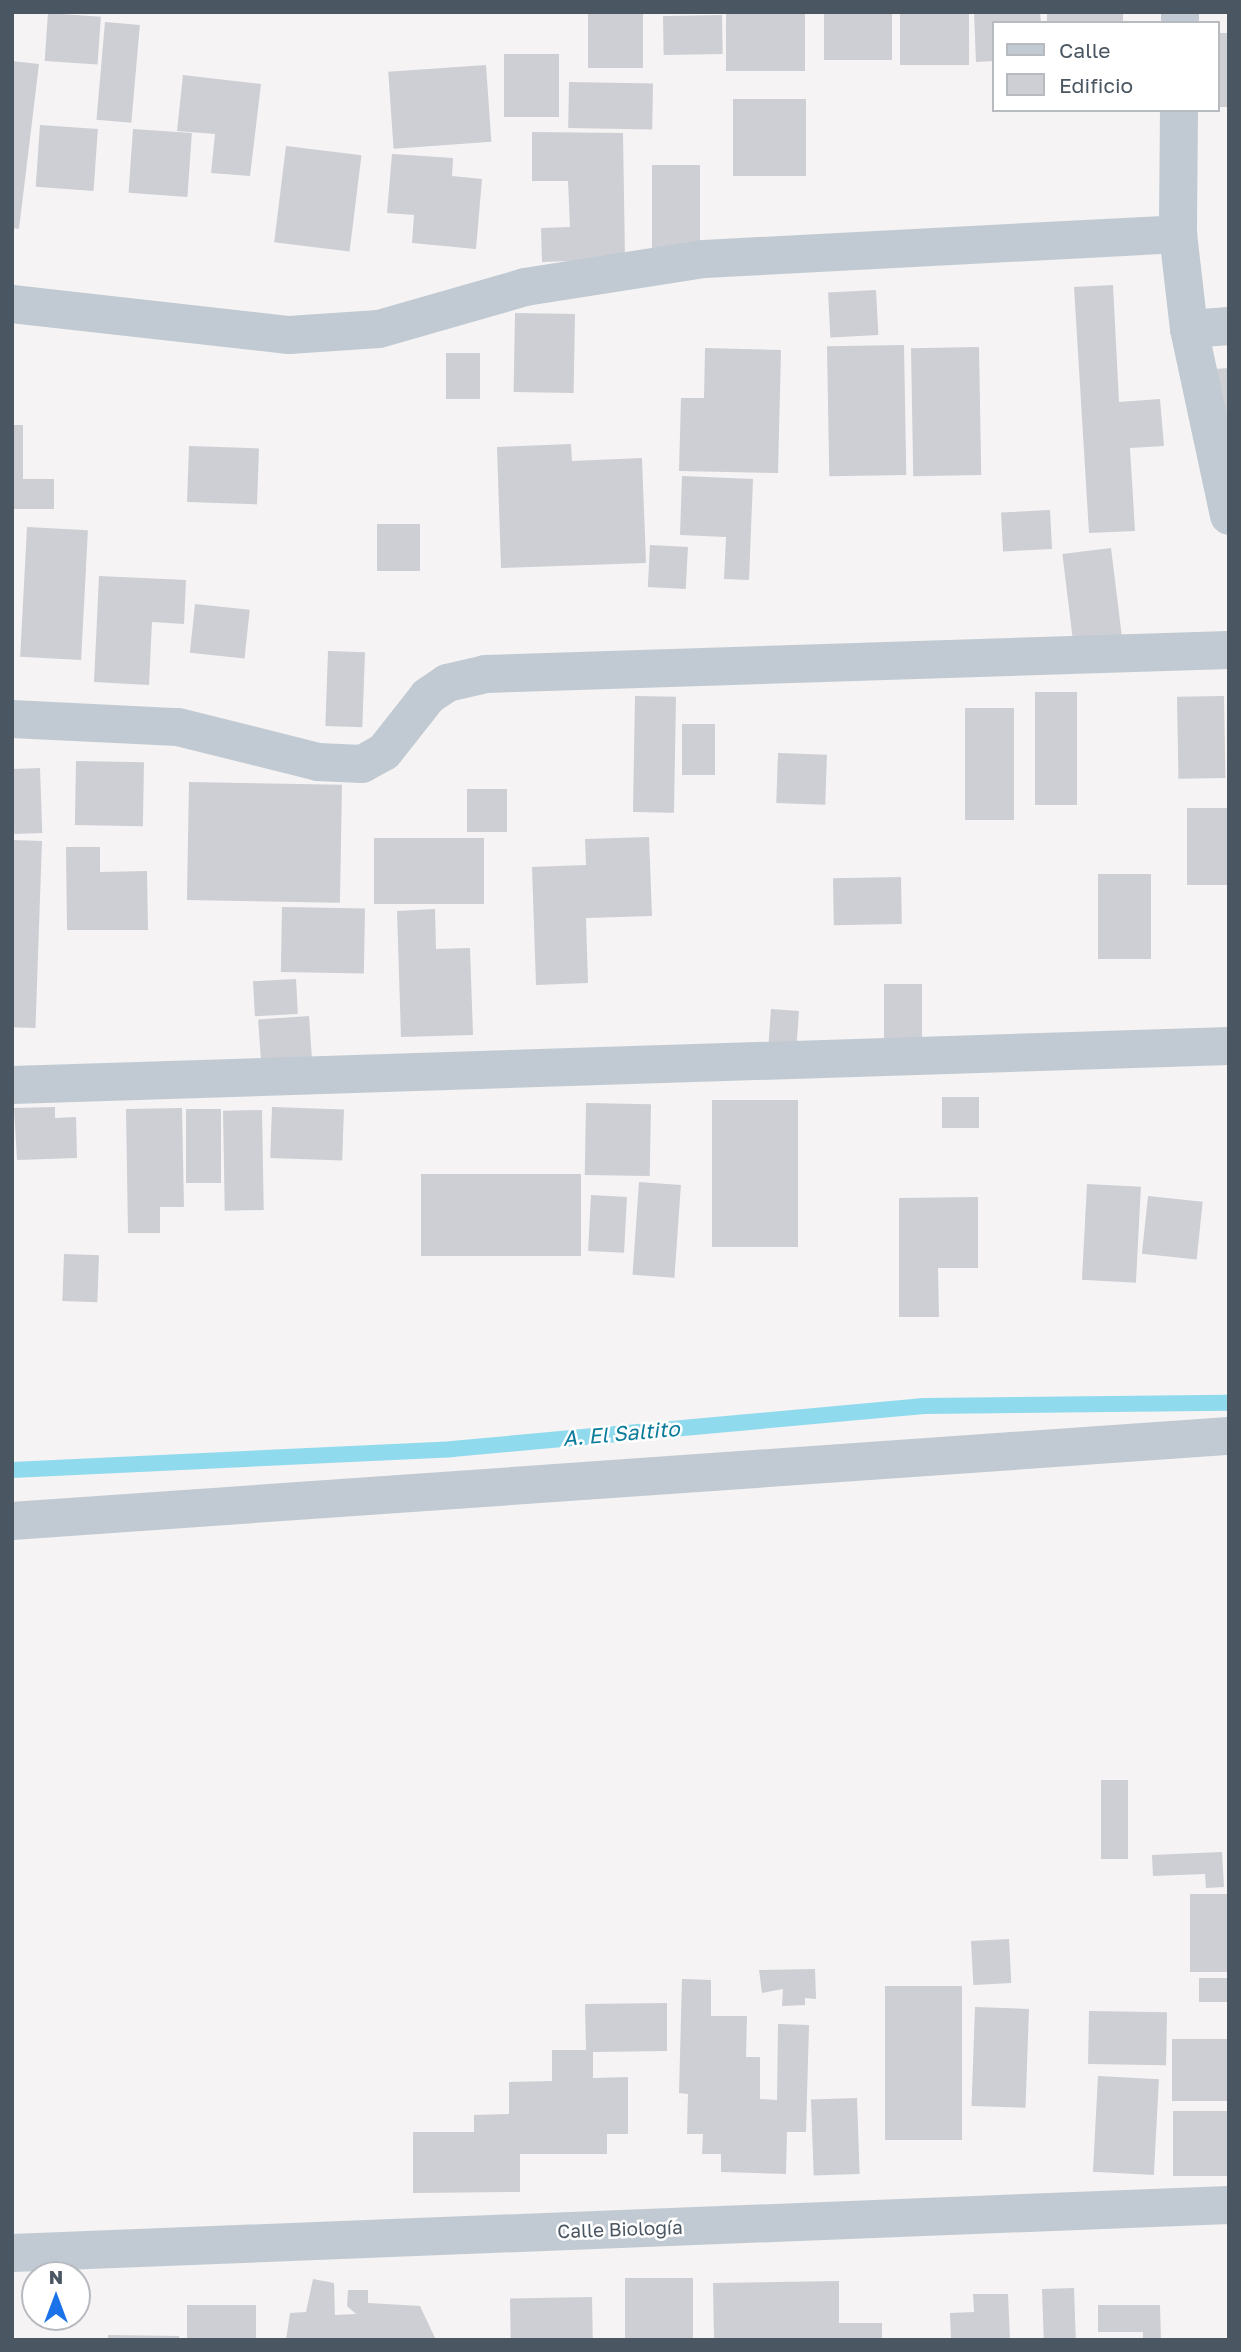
<!DOCTYPE html>
<html>
<head>
<meta charset="utf-8">
<style>
  body { margin:0 }
  #map { position:relative; width:1241px; height:2352px; overflow:hidden; background:#f5f3f3; font-family:"Golos Text",sans-serif }
  div>[style] { position:absolute }
  [style*='--x'] { left:calc(var(--x)*1px); top:calc(var(--y)*1px); width:calc(var(--w)*1px); rotate:calc(var(--a)*1deg) }
  .stream>* { height:16px; margin:-8px; padding:0 8px; transform-origin:8px; border-radius:8px; background:#90daee }
  .building>* { inset:0; background:#cdcfd5; transform-origin:0 0 }
  .minor>* { height:38px; margin:-19px; padding:0 19px; transform-origin:19px; border-radius:19px; background:#c1cad2 }
  span { translate:-50% -50%; white-space:nowrap; text-align:center; line-height:1.15; -webkit-text-stroke:5px #fff; paint-order:stroke }
  .street-label { font-size:19px; color:#4a5661 }
  .water-label { font-size:21px; color:#0c7c9b; font-style:italic }
  .frame { position:absolute; inset:0; border:14px solid #4a5661; pointer-events:none }
  .legend { position:absolute; left:992px; top:21px; width:228px; height:91px; box-sizing:border-box; background:#fff; border:2px solid #b7bbc0; margin:0; padding:9px 12px; list-style:none; font-size:21px; color:#4a5661 }
  .legend li { display:flex; align-items:center; gap:14px; height:35px }
  .legend b { width:35px; border:2px solid #b7bbc0 }
  .north { position:absolute; left:21px; top:2261px; width:70px; height:70px; box-sizing:border-box; background:#fff; border:2px solid #b7bbc0; border-radius:50%; rotate:0deg; font-size:19px; font-weight:700; line-height:28px; text-align:center; color:#4a5661 }
  .north::after { content:''; display:block; margin:auto; width:24px; height:32px; background:#1a73e8; clip-path:polygon(50% 0,100% 100%,50% 72%,0 100%) }
</style>
</head>
<body>
<div id="map">
  <div class="stream">
    <div style="--x:12;--y:1470;--w:441;--a:-2.7"></div>
    <div style="--x:452;--y:1449;--w:474;--a:-5.2"></div>
    <div style="--x:924;--y:1406;--w:305;--a:-0.6"></div>
  </div>
  <div class="building">
    <div style="left:588px;top:12px;width:55px;height:56px"></div>
    <div style="left:726px;top:12px;width:79px;height:59px"></div>
    <div style="left:824px;top:12px;width:68px;height:48px"></div>
    <div style="left:900px;top:12px;width:69px;height:53px"></div>
    <div style="clip-path:polygon(974px 12px,1040px 12px,1041px 23px,994px 23px,994px 61px,976px 62px)"></div>
    <div style="left:1047px;top:12px;width:76px;height:11px"></div>
    <div style="left:48px;top:13px;width:53px;height:48px;rotate:4deg"></div>
    <div style="left:722px;top:15px;width:39px;height:59px;rotate:89deg"></div>
    <div style="left:105px;top:22px;width:35px;height:98px;rotate:5deg"></div>
    <div style="left:1218px;top:33px;width:11px;height:74px"></div>
    <div style="left:504px;top:54px;width:55px;height:63px"></div>
    <div style="clip-path:polygon(12px 61px,39px 64px,19px 229px,12px 228px)"></div>
    <div style="left:486px;top:65px;width:77px;height:98px;rotate:86deg"></div>
    <div style="clip-path:polygon(183px 75px,261px 84px,250px 176px,211px 173px,215px 134px,177px 131px)"></div>
    <div style="left:569px;top:82px;width:84px;height:46px;rotate:1deg"></div>
    <div style="left:733px;top:99px;width:73px;height:77px"></div>
    <div style="left:40px;top:125px;width:58px;height:62px;rotate:4deg"></div>
    <div style="left:133px;top:129px;width:59px;height:64px;rotate:4deg"></div>
    <div style="clip-path:polygon(532px 132px,623px 133px,625px 259px,542px 262px,541px 228px,570px 227px,568px 181px,532px 181px)"></div>
    <div style="left:286px;top:146px;width:76px;height:97px;rotate:7deg"></div>
    <div style="clip-path:polygon(392px 154px,453px 158px,452px 176px,482px 179px,476px 249px,412px 243px,414px 215px,387px 213px)"></div>
    <div style="left:652px;top:165px;width:48px;height:84px"></div>
    <div style="clip-path:polygon(1113px 285px,1119px 402px,1160px 399px,1164px 446px,1130px 448px,1135px 531px,1089px 533px,1074px 287px)"></div>
    <div style="left:876px;top:290px;width:45px;height:48px;rotate:87deg"></div>
    <div style="left:515px;top:313px;width:60px;height:79px;rotate:1deg"></div>
    <div style="left:904px;top:345px;width:130px;height:77px;rotate:89deg"></div>
    <div style="left:979px;top:347px;width:128px;height:68px;rotate:89deg"></div>
    <div style="clip-path:polygon(705px 348px,781px 350px,778px 473px,679px 471px,681px 398px,704px 398px)"></div>
    <div style="left:446px;top:353px;width:34px;height:46px"></div>
    <div style="clip-path:polygon(1229px 368px,1229px 448px,1215px 369px)"></div>
    <div style="clip-path:polygon(12px 425px,23px 425px,23px 479px,54px 479px,54px 509px,12px 509px)"></div>
    <div style="clip-path:polygon(571px 444px,572px 461px,642px 458px,646px 563px,501px 568px,497px 447px)"></div>
    <div style="left:189px;top:446px;width:70px;height:56px;rotate:2deg"></div>
    <div style="clip-path:polygon(682px 476px,753px 479px,749px 580px,724px 579px,726px 537px,680px 535px)"></div>
    <div style="left:1050px;top:510px;width:39px;height:49px;rotate:87deg"></div>
    <div style="left:377px;top:524px;width:43px;height:47px"></div>
    <div style="left:27px;top:527px;width:61px;height:130px;rotate:3deg"></div>
    <div style="left:650px;top:545px;width:38px;height:42px;rotate:3deg"></div>
    <div style="left:1111px;top:548px;width:96px;height:49px;rotate:83deg"></div>
    <div style="clip-path:polygon(99px 576px,186px 580px,184px 624px,152px 622px,149px 685px,94px 682px)"></div>
    <div style="left:195px;top:604px;width:55px;height:49px;rotate:6deg"></div>
    <div style="left:328px;top:651px;width:37px;height:75px;rotate:2deg"></div>
    <div style="left:1035px;top:692px;width:42px;height:113px"></div>
    <div style="left:635px;top:696px;width:41px;height:116px;rotate:1deg"></div>
    <div style="left:1224px;top:696px;width:82px;height:47px;rotate:89deg"></div>
    <div style="left:965px;top:708px;width:49px;height:112px"></div>
    <div style="left:682px;top:724px;width:33px;height:51px"></div>
    <div style="left:778px;top:753px;width:49px;height:50px;rotate:2deg"></div>
    <div style="left:76px;top:761px;width:68px;height:64px;rotate:1deg"></div>
    <div style="left:40px;top:768px;width:65px;height:28px;rotate:88deg"></div>
    <div style="left:189px;top:782px;width:153px;height:118px;rotate:1deg"></div>
    <div style="left:467px;top:789px;width:40px;height:43px"></div>
    <div style="left:1187px;top:808px;width:42px;height:77px"></div>
    <div style="clip-path:polygon(649px 837px,652px 916px,586px 918px,588px 983px,536px 985px,532px 867px,586px 865px,585px 839px)"></div>
    <div style="left:374px;top:838px;width:110px;height:66px"></div>
    <div style="left:12px;top:840px;width:30px;height:187px;rotate:2deg"></div>
    <div style="clip-path:polygon(66px 847px,100px 847px,100px 872px,147px 871px,148px 930px,67px 930px)"></div>
    <div style="left:1098px;top:874px;width:53px;height:85px"></div>
    <div style="left:901px;top:877px;width:47px;height:68px;rotate:89deg"></div>
    <div style="left:282px;top:907px;width:83px;height:65px;rotate:1deg"></div>
    <div style="clip-path:polygon(435px 909px,436px 949px,470px 948px,473px 1035px,401px 1037px,397px 911px)"></div>
    <div style="left:296px;top:979px;width:35px;height:43px;rotate:87deg"></div>
    <div style="left:884px;top:984px;width:38px;height:63px"></div>
    <div style="left:771px;top:1009px;width:28px;height:37px;rotate:4deg"></div>
    <div style="left:309px;top:1016px;width:47px;height:51px;rotate:86deg"></div>
    <div style="left:942px;top:1097px;width:37px;height:31px"></div>
    <div style="left:798px;top:1100px;width:147px;height:86px;rotate:90deg"></div>
    <div style="left:586px;top:1103px;width:65px;height:72px;rotate:1deg"></div>
    <div style="clip-path:polygon(55px 1107px,55px 1118px,76px 1117px,77px 1158px,17px 1160px,14px 1108px)"></div>
    <div style="left:272px;top:1107px;width:72px;height:51px;rotate:2deg"></div>
    <div style="clip-path:polygon(182px 1108px,184px 1207px,160px 1207px,160px 1233px,128px 1233px,126px 1109px)"></div>
    <div style="left:186px;top:1109px;width:35px;height:74px"></div>
    <div style="left:262px;top:1110px;width:100px;height:39px;rotate:89deg"></div>
    <div style="left:421px;top:1174px;width:160px;height:82px"></div>
    <div style="left:639px;top:1182px;width:42px;height:93px;rotate:4deg"></div>
    <div style="left:1087px;top:1184px;width:54px;height:96px;rotate:3deg"></div>
    <div style="left:591px;top:1195px;width:36px;height:56px;rotate:3deg"></div>
    <div style="left:1148px;top:1196px;width:55px;height:58px;rotate:6deg"></div>
    <div style="clip-path:polygon(978px 1197px,978px 1268px,938px 1268px,939px 1317px,899px 1317px,899px 1198px)"></div>
    <div style="left:64px;top:1254px;width:35px;height:47px;rotate:2deg"></div>
    <div style="left:1101px;top:1780px;width:27px;height:79px"></div>
    <div style="clip-path:polygon(1222px 1852px,1224px 1887px,1206px 1888px,1205px 1874px,1153px 1876px,1152px 1855px)"></div>
    <div style="left:1190px;top:1894px;width:39px;height:78px"></div>
    <div style="left:1009px;top:1939px;width:44px;height:38px;rotate:87deg"></div>
    <div style="clip-path:polygon(815px 1969px,816px 1999px,805px 1998px,805px 2005px,782px 2006px,783px 1989px,762px 1993px,759px 1970px)"></div>
    <div style="left:1229px;top:1978px;width:24px;height:30px;rotate:90deg"></div>
    <div style="clip-path:polygon(682px 1979px,711px 1980px,711px 2016px,747px 2016px,746px 2057px,760px 2057px,760px 2099px,777px 2100px,778px 2024px,809px 2025px,806px 2132px,787px 2132px,786px 2174px,721px 2172px,721px 2154px,702px 2154px,703px 2134px,687px 2134px,688px 2094px,679px 2093px)"></div>
    <div style="left:962px;top:1986px;width:154px;height:77px;rotate:90deg"></div>
    <div style="clip-path:polygon(667px 2003px,667px 2051px,593px 2052px,593px 2078px,628px 2077px,628px 2134px,607px 2134px,607px 2154px,520px 2154px,520px 2192px,413px 2193px,413px 2132px,474px 2132px,474px 2115px,509px 2114px,509px 2082px,552px 2081px,552px 2050px,586px 2050px,585px 2004px)"></div>
    <div style="left:975px;top:2007px;width:54px;height:99px;rotate:2deg"></div>
    <div style="left:1089px;top:2011px;width:78px;height:53px;rotate:1deg"></div>
    <div style="left:1172px;top:2039px;width:57px;height:62px"></div>
    <div style="left:1098px;top:2076px;width:61px;height:96px;rotate:3deg"></div>
    <div style="left:857px;top:2098px;width:76px;height:46px;rotate:88deg"></div>
    <div style="left:1173px;top:2111px;width:56px;height:65px"></div>
    <div style="left:625px;top:2278px;width:68px;height:60px"></div>
    <div style="clip-path:polygon(313px 2279px,334px 2283px,335px 2315px,356px 2314px,347px 2306px,348px 2290px,368px 2290px,368px 2303px,420px 2306px,436px 2340px,286px 2340px,290px 2313px,306px 2312px)"></div>
    <div style="clip-path:polygon(839px 2281px,839px 2323px,882px 2323px,882px 2340px,714px 2340px,713px 2283px)"></div>
    <div style="left:1074px;top:2288px;width:52px;height:32px;rotate:88deg"></div>
    <div style="clip-path:polygon(973px 2294px,1008px 2294px,1010px 2340px,951px 2340px,950px 2313px,974px 2312px)"></div>
    <div style="left:592px;top:2297px;width:43px;height:82px;rotate:89deg"></div>
    <div style="left:187px;top:2305px;width:69px;height:35px"></div>
    <div style="clip-path:polygon(1098px 2305px,1160px 2305px,1161px 2340px,1143px 2340px,1143px 2332px,1098px 2332px)"></div>
    <div style="clip-path:polygon(108px 2335px,179px 2336px,179px 2340px,108px 2340px)"></div>
  </div>
  <div class="minor">
    <div style="--x:1180;--y:23;--w:11;--a:-90"></div>
    <div style="--x:1179;--y:110;--w:124;--a:90.5"></div>
    <div style="--x:1178;--y:234;--w:96;--a:83.4"></div>
    <div style="--x:1189;--y:329;--w:191;--a:77.9"></div>
    <div style="--x:12;--y:304;--w:279;--a:6.4"></div>
    <div style="--x:289;--y:335;--w:90;--a:-3.8"></div>
    <div style="--x:379;--y:329;--w:152;--a:-16"></div>
    <div style="--x:525;--y:287;--w:181;--a:-8.9"></div>
    <div style="--x:704;--y:259;--w:475;--a:-3"></div>
    <div style="--x:1189;--y:329;--w:40;--a:-4.3"></div>
    <div style="--x:12;--y:719;--w:166;--a:2.8"></div>
    <div style="--x:178;--y:727;--w:144;--a:14"></div>
    <div style="--x:318;--y:762;--w:44;--a:2.6"></div>
    <div style="--x:362;--y:764;--w:25;--a:-29"></div>
    <div style="--x:384;--y:752;--w:71;--a:-51.8"></div>
    <div style="--x:428;--y:696;--w:23;--a:-34"></div>
    <div style="--x:447;--y:683;--w:39;--a:-13"></div>
    <div style="--x:485;--y:674;--w:744;--a:-1.85"></div>
    <div style="--x:12;--y:1085;--w:1218;--a:-1.84"></div>
    <div style="--x:12;--y:1521;--w:1220;--a:-4"></div>
    <div style="--x:12;--y:2253;--w:1218;--a:-2.26"></div>
  </div>
  <div class="street-label">
    <span style="left:620px;top:2229px;rotate:-2deg">Calle Biología</span>
  </div>
  <div class="water-label">
    <span style="left:621px;top:1433px;rotate:-5deg">A. El Saltito</span>
  </div>
  <div class="frame"></div>
  <ul class="legend">
  <li><b style="height:9px;background:#c1cad2"></b>Calle</li>
  <li><b style="height:19px;background:#cdcfd5"></b>Edificio</li>
  </ul>
  <div class="north">N</div>
</div>
</body>
</html>
